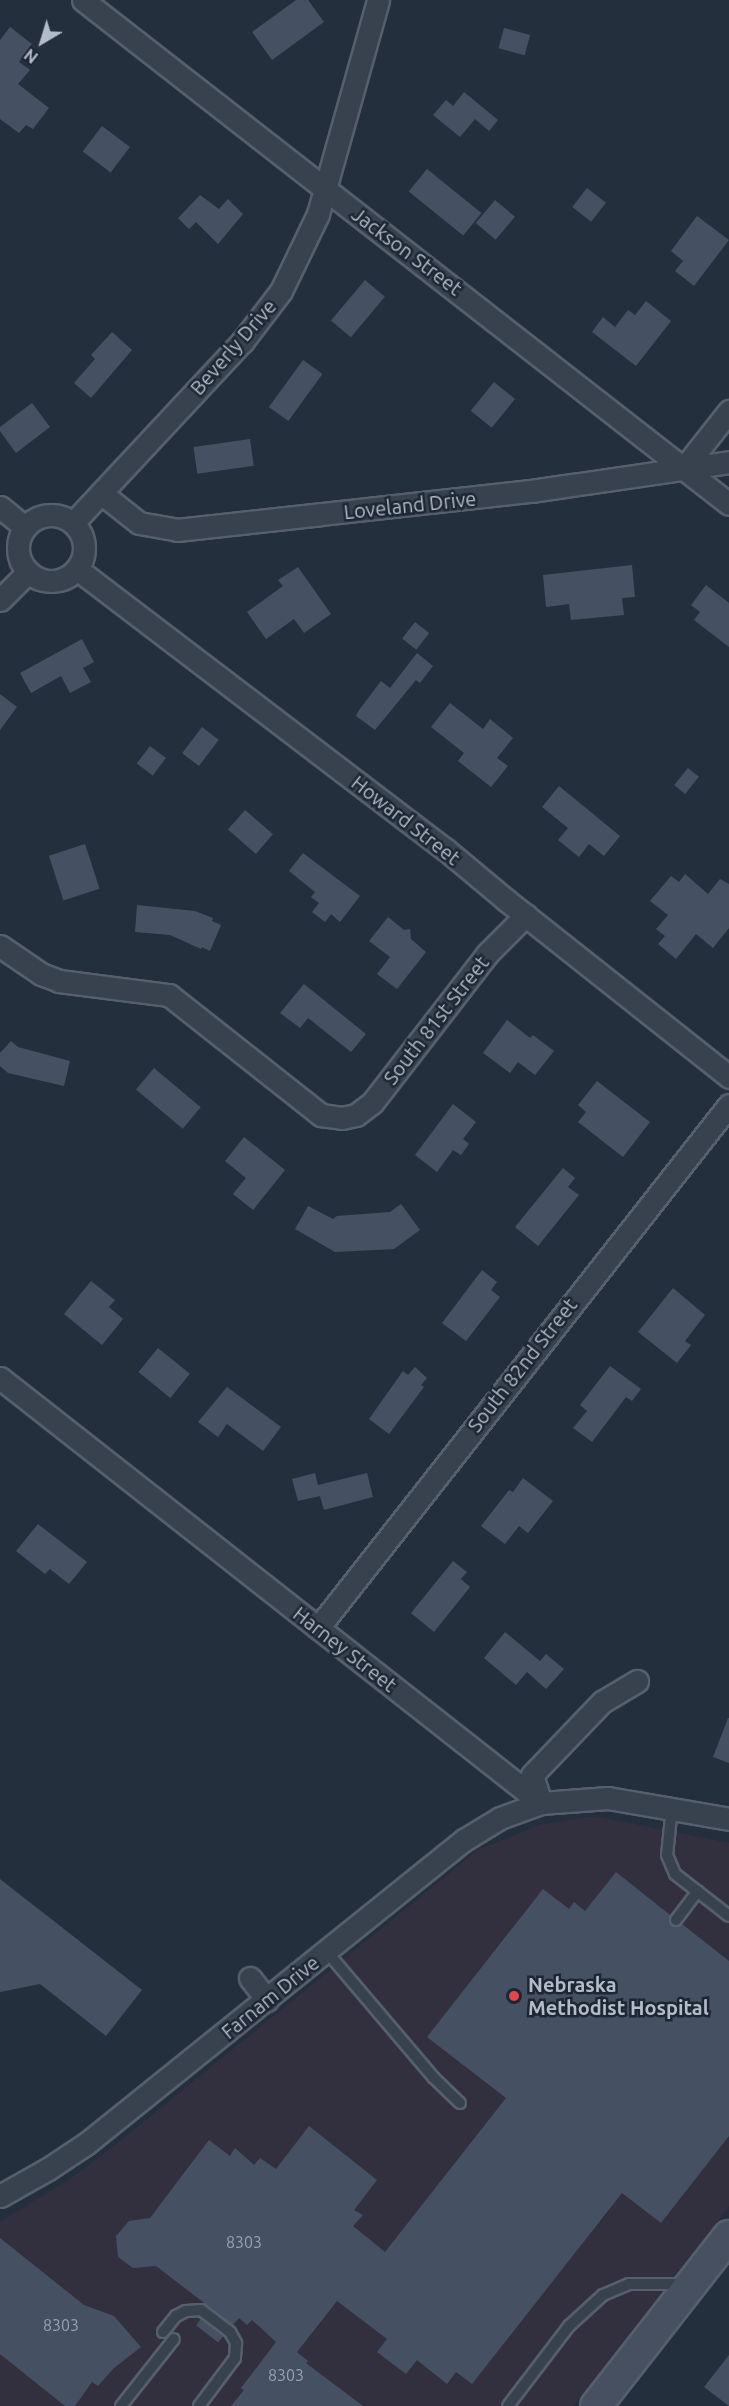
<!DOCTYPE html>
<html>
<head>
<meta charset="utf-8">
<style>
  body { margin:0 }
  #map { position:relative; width:729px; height:2406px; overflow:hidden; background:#242f3e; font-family:Ubuntu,sans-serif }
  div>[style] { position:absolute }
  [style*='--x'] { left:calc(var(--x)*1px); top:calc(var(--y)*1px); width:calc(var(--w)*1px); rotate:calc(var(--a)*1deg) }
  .medical>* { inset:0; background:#32303f }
  .building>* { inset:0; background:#455162; transform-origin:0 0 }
  .roads { filter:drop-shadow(2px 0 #565f6c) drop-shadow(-2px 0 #565f6c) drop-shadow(0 2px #565f6c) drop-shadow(0 -2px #565f6c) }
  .lane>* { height:10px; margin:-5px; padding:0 5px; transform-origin:5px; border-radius:5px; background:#38414e }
  .street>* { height:21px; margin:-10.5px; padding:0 10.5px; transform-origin:10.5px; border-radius:10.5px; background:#38414e }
  .street>.ring { margin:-10.5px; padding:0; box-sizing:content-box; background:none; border:21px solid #38414e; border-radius:50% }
  .secondary>* { height:30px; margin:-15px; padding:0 15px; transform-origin:15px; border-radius:15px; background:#465061 }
  .dots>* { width:16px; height:16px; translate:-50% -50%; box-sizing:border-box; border:3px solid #1d2633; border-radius:50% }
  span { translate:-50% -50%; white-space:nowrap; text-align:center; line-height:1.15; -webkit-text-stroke:5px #1d2633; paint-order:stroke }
  .number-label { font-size:16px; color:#98a1af }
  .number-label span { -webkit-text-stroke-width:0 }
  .street-label { font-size:20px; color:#b4bcc9 }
  .poi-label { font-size:20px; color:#b4bcc9; font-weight:700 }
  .left { translate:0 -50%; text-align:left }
  .north { position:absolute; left:12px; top:12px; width:60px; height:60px; -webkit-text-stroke:4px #1d2633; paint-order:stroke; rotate:218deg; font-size:16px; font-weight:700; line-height:24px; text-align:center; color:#b4bcc9 }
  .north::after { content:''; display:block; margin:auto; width:21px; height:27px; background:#b4bcc9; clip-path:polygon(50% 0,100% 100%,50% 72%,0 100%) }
</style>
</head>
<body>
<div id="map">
  <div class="medical">
    <div style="clip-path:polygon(594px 1816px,729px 1843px,729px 2206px,573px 2406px,0 2406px,0 2222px,73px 2177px,120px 2141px,478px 1850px,539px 1825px)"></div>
  </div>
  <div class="building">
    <div style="clip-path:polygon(296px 0,308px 0,324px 22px,272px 60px,252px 32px)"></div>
    <div style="clip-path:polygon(10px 27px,32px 44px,19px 62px,30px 70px,18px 84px,49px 108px,33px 129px,26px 125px,19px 133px,0 119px,0 40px)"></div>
    <div style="left:504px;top:28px;width:27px;height:21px;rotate:15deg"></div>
    <div style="clip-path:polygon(464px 92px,498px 120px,489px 131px,475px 119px,460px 137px,433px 115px,446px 100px,453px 106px)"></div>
    <div style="left:102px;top:126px;width:35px;height:32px;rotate:37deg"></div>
    <div style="left:427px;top:169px;width:70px;height:29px;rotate:39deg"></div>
    <div style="left:587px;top:188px;width:24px;height:24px;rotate:38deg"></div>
    <div style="clip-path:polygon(200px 195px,219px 209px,228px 199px,243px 214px,218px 244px,196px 222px,189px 229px,178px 218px)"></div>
    <div style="left:495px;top:200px;width:26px;height:30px;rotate:40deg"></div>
    <div style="clip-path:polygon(697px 216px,729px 240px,694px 286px,675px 271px,683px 261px,671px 251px)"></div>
    <div style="left:365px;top:280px;width:26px;height:53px;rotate:40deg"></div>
    <div style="clip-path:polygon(646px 301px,671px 321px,636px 366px,592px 332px,603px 317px,615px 327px,628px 310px,635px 315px)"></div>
    <div style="clip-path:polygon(112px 332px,132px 350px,91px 398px,74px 383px,95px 359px,91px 355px)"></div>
    <div style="left:303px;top:360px;width:24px;height:58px;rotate:36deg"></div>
    <div style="left:494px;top:382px;width:27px;height:37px;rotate:39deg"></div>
    <div style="clip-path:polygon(32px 403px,50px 427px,16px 453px,0 431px,0 427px)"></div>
    <div style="left:250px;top:439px;width:27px;height:57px;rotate:82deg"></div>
    <div style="clip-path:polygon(632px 565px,635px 597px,622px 598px,624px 615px,571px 620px,569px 604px,546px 607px,543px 575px)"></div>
    <div style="clip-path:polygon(298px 567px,331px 614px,304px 633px,294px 619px,266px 639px,247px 612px,283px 586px,278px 580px)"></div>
    <div style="clip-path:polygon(706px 585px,729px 603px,729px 647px,694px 620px,700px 612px,691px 605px)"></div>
    <div style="left:415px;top:622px;width:18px;height:21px;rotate:38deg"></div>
    <div style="clip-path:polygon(82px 639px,94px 662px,83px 668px,91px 682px,70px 693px,61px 676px,31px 693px,20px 673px)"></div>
    <div style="clip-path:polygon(417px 653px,433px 666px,420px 683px,416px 680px,375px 730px,356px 716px,359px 710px,381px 681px,390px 688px)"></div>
    <div style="clip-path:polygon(0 694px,17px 707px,0 730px)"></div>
    <div style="clip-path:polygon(450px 703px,483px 729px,490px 719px,513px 738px,497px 758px,508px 766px,491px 787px,458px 761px,464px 753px,431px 727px)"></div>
    <div style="left:202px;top:727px;width:21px;height:33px;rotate:37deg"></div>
    <div style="left:150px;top:746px;width:20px;height:22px;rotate:37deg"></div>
    <div style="left:688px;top:768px;width:14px;height:22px;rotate:39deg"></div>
    <div style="clip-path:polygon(559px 786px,620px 836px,604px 856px,589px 844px,579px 857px,558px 840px,568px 828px,542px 807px)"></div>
    <div style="left:245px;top:810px;width:37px;height:26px;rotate:41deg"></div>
    <div style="left:85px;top:844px;width:47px;height:38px;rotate:72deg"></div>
    <div style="clip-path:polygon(303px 853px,360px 896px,340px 922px,331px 914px,325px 922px,312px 912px,319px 903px,311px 897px,315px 892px,289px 871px)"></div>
    <div style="clip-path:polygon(685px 874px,708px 894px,720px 879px,729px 884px,729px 928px,713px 948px,696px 934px,676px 959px,658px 944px,665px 936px,656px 929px,668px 915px,650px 901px,671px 876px,679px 882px)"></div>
    <div style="clip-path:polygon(137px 905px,195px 911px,213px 918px,212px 921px,221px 925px,210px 951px,202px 947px,201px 949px,170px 935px,135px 932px)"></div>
    <div style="clip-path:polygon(388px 917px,404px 930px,410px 929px,411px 939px,426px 952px,397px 989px,377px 974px,390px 957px,369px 941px)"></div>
    <div style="clip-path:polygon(304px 984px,366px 1034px,351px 1052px,308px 1018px,300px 1028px,280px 1013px)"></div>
    <div style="clip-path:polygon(507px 1020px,530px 1038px,533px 1035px,554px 1051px,535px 1075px,518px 1062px,510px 1073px,483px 1053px)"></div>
    <div style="clip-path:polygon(11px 1041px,18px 1047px,70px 1061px,64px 1086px,8px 1073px,0 1066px,0 1053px)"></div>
    <div style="left:154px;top:1068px;width:61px;height:28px;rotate:40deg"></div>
    <div style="clip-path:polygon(597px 1081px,650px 1122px,623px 1157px,578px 1122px,586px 1112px,578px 1105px)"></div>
    <div style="clip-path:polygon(453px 1104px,476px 1122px,463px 1139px,469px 1144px,461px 1155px,453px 1150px,437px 1172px,415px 1155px)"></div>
    <div style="clip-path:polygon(244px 1137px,285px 1170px,253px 1210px,233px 1194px,246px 1178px,225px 1161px)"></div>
    <div style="clip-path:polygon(563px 1168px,575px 1178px,568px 1187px,579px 1195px,538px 1246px,515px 1227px)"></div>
    <div style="clip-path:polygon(401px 1204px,420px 1230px,394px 1249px,335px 1252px,295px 1229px,308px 1206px,333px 1219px,337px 1216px,390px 1212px)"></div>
    <div style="clip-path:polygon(482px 1270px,497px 1282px,491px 1290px,500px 1297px,466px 1341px,442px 1323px)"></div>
    <div style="clip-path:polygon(91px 1281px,115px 1300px,109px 1307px,123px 1319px,102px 1345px,64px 1314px)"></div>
    <div style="clip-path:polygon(673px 1288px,705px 1315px,685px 1341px,691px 1345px,677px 1363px,638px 1332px)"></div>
    <div style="left:158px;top:1348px;width:41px;height:31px;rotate:39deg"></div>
    <div style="clip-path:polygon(610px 1366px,641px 1389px,632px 1401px,626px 1397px,592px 1442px,573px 1428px,587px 1411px,580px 1405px)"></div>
    <div style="clip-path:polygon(415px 1367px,427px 1378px,421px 1385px,424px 1387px,389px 1434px,369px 1419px,403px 1371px,408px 1375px)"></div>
    <div style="clip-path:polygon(227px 1387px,281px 1427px,263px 1451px,227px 1424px,218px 1437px,198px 1422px)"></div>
    <div style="clip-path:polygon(315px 1473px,318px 1485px,367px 1473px,373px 1497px,324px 1510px,320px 1496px,298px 1501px,292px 1479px)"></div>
    <div style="clip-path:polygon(523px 1478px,553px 1501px,528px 1533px,519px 1526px,505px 1544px,481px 1526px,509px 1490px,513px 1492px)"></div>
    <div style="clip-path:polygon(38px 1524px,87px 1562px,69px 1584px,50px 1569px,45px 1574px,16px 1551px)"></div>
    <div style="clip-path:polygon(453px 1561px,467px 1572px,461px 1579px,470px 1587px,434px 1632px,411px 1613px)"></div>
    <div style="clip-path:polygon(505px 1632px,540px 1661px,546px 1654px,564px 1669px,546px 1689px,527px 1672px,516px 1685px,484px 1658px)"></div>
    <div style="clip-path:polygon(728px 1718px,729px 1718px,729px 1763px,713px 1757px)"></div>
    <div style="clip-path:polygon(616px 1872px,670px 1915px,671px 1926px,676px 1927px,682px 1924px,729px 1961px,729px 2136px,661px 2223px,622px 2193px,472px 2384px,456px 2372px,447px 2384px,417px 2360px,406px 2374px,377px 2352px,387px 2339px,337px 2301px,297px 2352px,308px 2361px,306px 2363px,363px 2406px,231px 2406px,244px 2390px,241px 2388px,276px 2342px,252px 2320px,247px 2325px,239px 2318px,233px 2325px,156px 2266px,133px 2268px,118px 2257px,116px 2236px,129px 2221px,150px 2218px,209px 2140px,230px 2156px,235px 2148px,254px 2165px,260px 2158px,276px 2169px,309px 2126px,377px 2180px,354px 2210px,363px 2215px,353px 2226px,385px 2252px,506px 2098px,427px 2037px,543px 1889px,569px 1909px,574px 1902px,585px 1911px)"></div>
    <div style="clip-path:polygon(0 1879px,142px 1990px,106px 2036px,40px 1984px,0 1992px)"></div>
    <div style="clip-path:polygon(0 2238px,84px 2305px,114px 2316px,141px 2347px,114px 2368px,98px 2386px,92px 2382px,75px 2406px,65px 2406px,0 2354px)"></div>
    <div style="left:201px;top:2319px;width:28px;height:8px;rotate:38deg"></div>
    <div style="clip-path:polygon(729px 2355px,729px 2406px,704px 2387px)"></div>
  </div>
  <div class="roads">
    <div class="lane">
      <div style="--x:672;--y:1807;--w:48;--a:95.9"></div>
      <div style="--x:667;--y:1855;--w:21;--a:67"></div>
      <div style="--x:675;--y:1874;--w:68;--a:37.9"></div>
      <div style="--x:676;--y:1920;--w:36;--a:-53"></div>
      <div style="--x:327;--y:1952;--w:165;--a:49.7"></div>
      <div style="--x:434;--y:2078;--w:36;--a:44"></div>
      <div style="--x:163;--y:2332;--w:21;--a:-51"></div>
      <div style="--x:176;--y:2316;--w:11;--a:-27"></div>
      <div style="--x:186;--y:2311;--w:15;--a:-4"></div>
      <div style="--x:201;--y:2310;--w:36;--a:37"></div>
      <div style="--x:230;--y:2332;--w:13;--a:61"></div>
      <div style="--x:236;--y:2343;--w:15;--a:94"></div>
      <div style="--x:235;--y:2358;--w:60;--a:126.9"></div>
      <div style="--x:121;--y:2406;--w:85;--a:-51.7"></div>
      <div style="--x:508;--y:2406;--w:101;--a:-52.7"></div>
      <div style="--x:569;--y:2326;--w:46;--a:-42.4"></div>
      <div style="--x:603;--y:2295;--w:28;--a:-23"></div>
      <div style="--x:629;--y:2284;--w:56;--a:0"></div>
    </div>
    <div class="street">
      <div style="--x:83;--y:0;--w:819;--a:37.96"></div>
      <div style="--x:684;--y:468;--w:73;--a:-51.7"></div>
      <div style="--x:101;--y:493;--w:48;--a:38.3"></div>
      <div style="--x:139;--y:523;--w:39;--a:10"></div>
      <div style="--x:177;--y:530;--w:356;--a:-6.3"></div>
      <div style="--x:531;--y:491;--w:200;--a:-8.3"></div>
      <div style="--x:0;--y:507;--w:32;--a:39"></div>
      <div class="ring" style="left:18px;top:515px;width:45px;height:45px"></div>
      <div style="--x:73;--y:523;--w:248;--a:-47"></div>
      <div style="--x:242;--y:342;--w:64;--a:-52.6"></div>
      <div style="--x:281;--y:291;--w:85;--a:-64.3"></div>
      <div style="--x:318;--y:214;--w:222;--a:-74.3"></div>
      <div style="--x:77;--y:569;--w:462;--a:37.3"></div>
      <div style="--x:445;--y:849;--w:80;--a:39.9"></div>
      <div style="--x:506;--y:900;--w:285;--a:38.4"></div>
      <div style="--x:0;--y:600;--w:40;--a:-45"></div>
      <div style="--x:0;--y:946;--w:50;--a:34.3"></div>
      <div style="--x:41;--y:974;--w:19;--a:21"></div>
      <div style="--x:59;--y:981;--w:111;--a:7.3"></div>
      <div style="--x:169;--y:995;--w:194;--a:38.3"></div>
      <div style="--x:321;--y:1115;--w:21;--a:8"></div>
      <div style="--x:342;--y:1118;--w:14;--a:-12"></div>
      <div style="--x:356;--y:1115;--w:20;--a:-37"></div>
      <div style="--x:372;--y:1103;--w:188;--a:-52.3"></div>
      <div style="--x:487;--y:954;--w:55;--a:-45"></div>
      <div style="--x:0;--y:1378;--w:688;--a:38.15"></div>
      <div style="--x:318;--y:1628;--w:665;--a:-51.84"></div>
      <div style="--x:541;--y:1803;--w:29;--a:-108"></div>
      <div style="--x:532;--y:1775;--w:101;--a:-46.2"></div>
      <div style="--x:602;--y:1702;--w:41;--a:-31"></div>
      <div style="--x:250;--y:1978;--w:28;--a:52"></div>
      <div style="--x:0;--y:2196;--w:55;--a:-29.4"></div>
      <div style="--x:48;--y:2169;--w:47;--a:-33.7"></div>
      <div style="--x:87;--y:2143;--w:484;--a:-38.8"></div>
      <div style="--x:464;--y:1840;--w:42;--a:-31.4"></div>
      <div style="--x:500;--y:1818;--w:44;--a:-20.1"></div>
      <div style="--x:541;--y:1803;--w:67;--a:-4.3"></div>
      <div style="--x:608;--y:1798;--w:123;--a:9.8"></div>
    </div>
    <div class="secondary">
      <div style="--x:596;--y:2406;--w:216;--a:-52"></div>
    </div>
  </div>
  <div class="dots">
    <div style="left:514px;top:1996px;background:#e0444e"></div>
  </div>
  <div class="number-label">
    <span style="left:244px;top:2242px">8303</span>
    <span style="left:61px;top:2325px">8303</span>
    <span style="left:286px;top:2375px">8303</span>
  </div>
  <div class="street-label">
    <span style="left:407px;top:251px;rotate:37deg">Jackson Street</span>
    <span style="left:233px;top:347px;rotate:-49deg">Beverly Drive</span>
    <span style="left:410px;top:505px;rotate:-6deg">Loveland Drive</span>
    <span style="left:406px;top:820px;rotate:38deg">Howard Street</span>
    <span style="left:436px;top:1020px;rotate:-52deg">South 81st Street</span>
    <span style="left:522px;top:1365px;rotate:-52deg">South 82nd Street</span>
    <span style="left:345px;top:1649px;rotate:38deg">Harney Street</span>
    <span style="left:270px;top:1997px;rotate:-39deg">Farnam Drive</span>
  </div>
  <div class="poi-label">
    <span class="left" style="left:528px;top:1996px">Nebraska<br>Methodist Hospital</span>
  </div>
  <div class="north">N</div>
</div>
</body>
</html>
